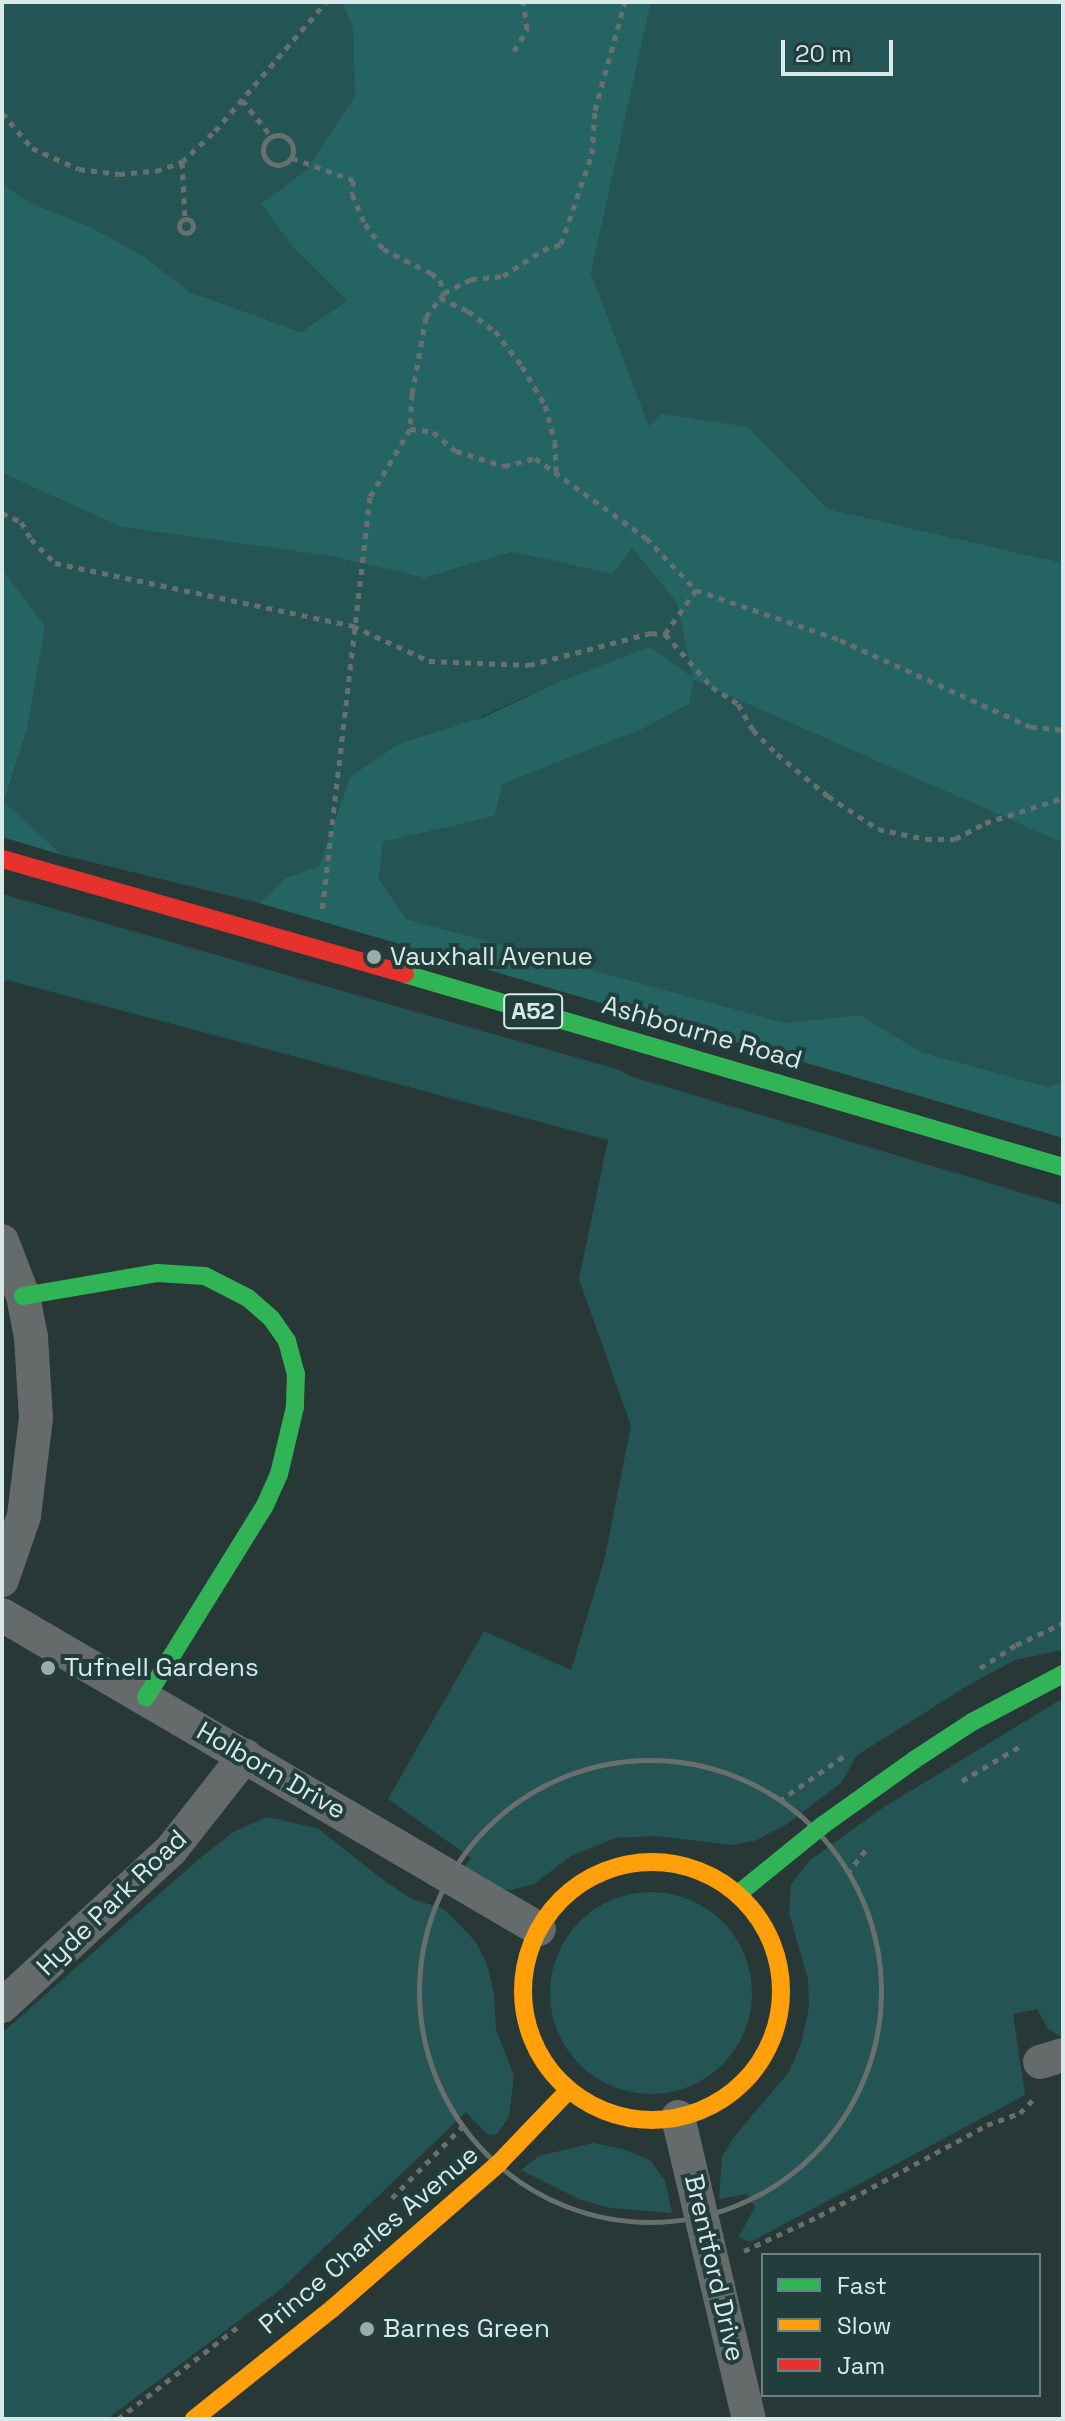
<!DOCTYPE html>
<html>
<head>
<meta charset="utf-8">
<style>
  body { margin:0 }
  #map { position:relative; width:1065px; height:2421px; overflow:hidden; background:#273837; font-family:"Space Grotesk",sans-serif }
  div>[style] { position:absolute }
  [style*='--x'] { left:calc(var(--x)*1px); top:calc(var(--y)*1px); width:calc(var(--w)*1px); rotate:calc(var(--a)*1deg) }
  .green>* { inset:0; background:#245554 }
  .round { border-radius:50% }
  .forest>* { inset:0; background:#246564 }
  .path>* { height:5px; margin-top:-2.5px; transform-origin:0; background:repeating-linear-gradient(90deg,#686f6f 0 6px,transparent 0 12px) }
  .path>.ring { margin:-2.5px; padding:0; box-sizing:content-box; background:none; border:5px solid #686f6f; border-radius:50% }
  .street>* { height:34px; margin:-17px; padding:0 17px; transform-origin:17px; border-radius:17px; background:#656b6b }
  .fast>* { height:18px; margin:-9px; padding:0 9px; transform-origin:9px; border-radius:9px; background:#30b455 }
  .slow>* { height:18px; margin:-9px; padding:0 9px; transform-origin:9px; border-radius:9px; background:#ff9f0a }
  .slow>.ring { margin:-9px; padding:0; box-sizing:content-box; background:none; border:18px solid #ff9f0a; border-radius:50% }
  .jam>* { height:18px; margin:-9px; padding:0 9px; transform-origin:9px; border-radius:9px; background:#e5322d }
  .dots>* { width:22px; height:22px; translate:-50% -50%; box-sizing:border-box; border:4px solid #213e3d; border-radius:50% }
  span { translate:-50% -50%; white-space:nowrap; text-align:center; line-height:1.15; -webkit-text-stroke:8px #213e3d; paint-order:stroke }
  .shield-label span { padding:2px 6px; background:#213e3d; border:2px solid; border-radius:6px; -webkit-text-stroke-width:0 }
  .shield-label { font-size:24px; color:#d8e9e8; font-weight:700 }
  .poi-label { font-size:26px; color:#d8e9e8 }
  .left { translate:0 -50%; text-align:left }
  .street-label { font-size:26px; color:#d8e9e8 }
  .frame { position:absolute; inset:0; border:4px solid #d8e9e8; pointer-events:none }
  .legend { position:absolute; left:761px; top:2253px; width:280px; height:144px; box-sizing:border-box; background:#213e3d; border:2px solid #6a8281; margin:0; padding:10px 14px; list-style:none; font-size:24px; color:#d8e9e8 }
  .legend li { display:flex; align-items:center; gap:16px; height:40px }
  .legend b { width:40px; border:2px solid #6a8281 }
  .scale { position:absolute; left:781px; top:40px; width:112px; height:36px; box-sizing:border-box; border:4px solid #d8e9e8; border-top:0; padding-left:10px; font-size:24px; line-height:28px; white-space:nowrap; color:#d8e9e8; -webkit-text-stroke:6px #213e3d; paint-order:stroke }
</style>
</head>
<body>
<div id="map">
  <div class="green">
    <div style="clip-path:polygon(2px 2px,342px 2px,353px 29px,355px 96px,307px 169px,261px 204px,292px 246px,347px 301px,301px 332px,190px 292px,143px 256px,93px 228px,29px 202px,2px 184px)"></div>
    <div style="clip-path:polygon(651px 2px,1063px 2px,1063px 563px,828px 509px,748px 427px,649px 426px,591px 273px)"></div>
    <div style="clip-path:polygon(2px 473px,121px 527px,330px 556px,424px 578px,512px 552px,613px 574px,632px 548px,677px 603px,694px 679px,1063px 843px,1063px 1082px,1048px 1087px,921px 1052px,860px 1015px,784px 1024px,406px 919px,379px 879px,383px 842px,493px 816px,503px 784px,640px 730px,650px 647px,558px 682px,350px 777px,319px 866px,286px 878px,259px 903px,62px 855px,4px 803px,27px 729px,44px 627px,2px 569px)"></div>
    <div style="clip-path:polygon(2px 894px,620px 1070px,630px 1076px,1063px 1205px,1063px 1650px,1015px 1660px,967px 1686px,856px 1756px,842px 1782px,787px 1824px,757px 1840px,733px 1845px,656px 1836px,615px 1838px,571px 1856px,534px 1884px,510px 1890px,483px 1884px,462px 1869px,471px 1858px,388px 1799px,484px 1631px,571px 1670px,605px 1557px,631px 1426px,579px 1279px,608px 1140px,7px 980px,2px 985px)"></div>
    <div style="clip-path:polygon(1063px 1698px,1063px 2038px,1048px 2029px,1037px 2009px,1013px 2014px,1025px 2095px,751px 2242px,738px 2237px,755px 2208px,747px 2194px,719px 2199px,722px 2157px,734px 2137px,789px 2072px,802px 2041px,809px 2007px,808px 1979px,789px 1913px,791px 1884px,809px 1861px,881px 1809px)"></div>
    <div style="clip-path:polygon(267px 1817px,317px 1828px,386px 1882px,412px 1899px,444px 1909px,475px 1941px,487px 1964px,494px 1993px,496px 2029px,514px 2076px,509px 2117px,497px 2134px,488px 2135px,466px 2112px,281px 2289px,107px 2419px,2px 2419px,2px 2033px,200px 1858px,235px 1831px)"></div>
    <div class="round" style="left:550px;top:1892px;width:202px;height:202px"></div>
    <div style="clip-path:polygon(593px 2143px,623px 2149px,650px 2160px,665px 2181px,672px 2213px,610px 2208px,579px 2199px,521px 2170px,539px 2156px)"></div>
  </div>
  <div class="forest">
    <div style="clip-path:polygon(342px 2px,651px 2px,591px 273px,649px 426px,662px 414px,748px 427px,828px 509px,1063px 563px,1063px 843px,694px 680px,689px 704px,640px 730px,503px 784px,494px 816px,383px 842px,379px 879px,406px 919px,784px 1023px,860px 1015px,921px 1052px,1048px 1087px,1063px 1082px,1063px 1138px,259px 903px,286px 878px,319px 866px,350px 777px,399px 744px,484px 717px,558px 682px,650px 647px,693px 678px,677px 603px,632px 548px,613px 574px,512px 552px,424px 578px,330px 556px,121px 527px,2px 473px,2px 184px,29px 202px,93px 228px,143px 256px,190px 292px,301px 332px,347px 301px,292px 246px,261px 204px,307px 169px,355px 96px,353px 29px)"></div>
    <div style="clip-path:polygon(2px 569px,45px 627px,27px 729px,4px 802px,62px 855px,2px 837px)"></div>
  </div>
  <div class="path">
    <div style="--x:514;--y:51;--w:26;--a:-59"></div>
    <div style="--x:527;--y:29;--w:27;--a:-98"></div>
    <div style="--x:242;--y:100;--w:48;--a:51"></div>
    <div style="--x:2;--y:113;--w:46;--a:49.4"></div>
    <div style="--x:32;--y:148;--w:51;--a:24.1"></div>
    <div style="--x:79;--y:169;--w:40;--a:7.1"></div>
    <div style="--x:119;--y:174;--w:37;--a:-5"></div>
    <div style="--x:156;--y:171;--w:28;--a:-19"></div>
    <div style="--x:182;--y:162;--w:45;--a:-43.2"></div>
    <div style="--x:215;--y:131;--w:170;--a:-49.3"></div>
    <div class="ring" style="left:263px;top:135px;width:25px;height:25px"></div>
    <div style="--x:292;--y:158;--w:65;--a:19.8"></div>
    <div style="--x:353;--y:180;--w:14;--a:94"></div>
    <div style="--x:352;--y:194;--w:33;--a:67"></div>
    <div style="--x:365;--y:224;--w:31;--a:54"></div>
    <div style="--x:383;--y:249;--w:54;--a:26.6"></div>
    <div style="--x:431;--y:273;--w:11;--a:38"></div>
    <div style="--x:440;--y:280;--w:14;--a:73"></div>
    <div style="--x:444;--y:293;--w:30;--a:127"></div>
    <div style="--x:426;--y:317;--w:78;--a:100.3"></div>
    <div style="--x:412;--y:394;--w:35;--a:93"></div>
    <div style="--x:410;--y:429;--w:79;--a:120.5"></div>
    <div style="--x:370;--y:497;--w:415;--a:96.6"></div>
    <div style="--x:182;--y:162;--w:57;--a:87"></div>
    <div class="ring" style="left:179px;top:219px;width:9px;height:9px"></div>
    <div style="--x:444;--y:293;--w:30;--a:-27"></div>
    <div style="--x:471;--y:279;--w:32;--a:-5"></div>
    <div style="--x:503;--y:276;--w:48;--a:-33"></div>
    <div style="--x:543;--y:250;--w:19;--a:-18"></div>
    <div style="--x:561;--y:244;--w:95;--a:-71"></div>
    <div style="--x:592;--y:154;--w:44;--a:-86.1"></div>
    <div style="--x:595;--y:110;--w:112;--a:-74.5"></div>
    <div style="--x:440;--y:298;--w:31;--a:25"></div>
    <div style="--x:468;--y:311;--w:34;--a:37"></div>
    <div style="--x:495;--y:331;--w:44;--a:52.4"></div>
    <div style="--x:522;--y:366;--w:45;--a:59.5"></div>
    <div style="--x:545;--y:405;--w:38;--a:75"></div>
    <div style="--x:555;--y:442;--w:30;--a:88"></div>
    <div style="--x:410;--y:429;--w:23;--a:7"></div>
    <div style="--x:433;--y:432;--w:30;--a:40"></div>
    <div style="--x:456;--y:451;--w:50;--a:17.4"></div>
    <div style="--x:504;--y:466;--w:32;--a:-14"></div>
    <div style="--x:535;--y:458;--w:137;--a:35.8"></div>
    <div style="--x:646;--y:538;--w:72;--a:46.1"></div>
    <div style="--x:696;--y:590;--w:152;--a:19.1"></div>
    <div style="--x:840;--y:640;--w:210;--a:24.5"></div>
    <div style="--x:1031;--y:727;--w:32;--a:5"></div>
    <div style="--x:2;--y:513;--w:21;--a:25"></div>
    <div style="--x:21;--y:522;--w:20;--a:60"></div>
    <div style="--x:31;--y:539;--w:34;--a:45"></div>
    <div style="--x:55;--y:563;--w:305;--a:11.9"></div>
    <div style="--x:353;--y:626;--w:84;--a:24.7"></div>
    <div style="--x:429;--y:661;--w:100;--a:2.3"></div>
    <div style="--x:529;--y:665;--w:126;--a:-14.7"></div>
    <div style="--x:651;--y:633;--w:14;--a:4"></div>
    <div style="--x:665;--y:634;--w:71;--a:48.4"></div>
    <div style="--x:712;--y:687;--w:31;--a:33"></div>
    <div style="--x:738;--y:704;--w:30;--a:60"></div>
    <div style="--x:753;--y:730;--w:34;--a:45"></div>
    <div style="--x:777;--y:754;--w:66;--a:39.5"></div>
    <div style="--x:828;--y:796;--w:60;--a:33.4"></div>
    <div style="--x:878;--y:829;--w:49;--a:11.8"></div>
    <div style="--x:926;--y:839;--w:29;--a:0"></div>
    <div style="--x:955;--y:839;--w:34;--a:-28"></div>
    <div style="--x:985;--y:823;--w:82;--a:-17.8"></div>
    <div style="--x:665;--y:634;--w:54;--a:-54.8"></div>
    <div style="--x:980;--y:1668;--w:43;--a:-32.6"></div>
    <div style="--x:1016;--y:1645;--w:52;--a:-25.1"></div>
    <div class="ring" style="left:419px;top:1760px;width:457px;height:457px"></div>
    <div style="--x:962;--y:1781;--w:70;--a:-31"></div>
    <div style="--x:779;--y:1801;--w:83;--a:-34.7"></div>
    <div style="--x:847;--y:1874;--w:36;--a:-52"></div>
    <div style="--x:392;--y:2198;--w:100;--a:-45.4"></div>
    <div style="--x:744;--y:2251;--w:83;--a:-25"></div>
    <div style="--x:819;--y:2216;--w:191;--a:-28.4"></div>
    <div style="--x:987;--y:2125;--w:35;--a:-20"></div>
    <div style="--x:1020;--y:2113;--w:24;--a:-45"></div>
    <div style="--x:118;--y:2419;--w:151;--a:-37.5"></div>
  </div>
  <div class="street">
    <div style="--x:2;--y:1241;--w:59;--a:69.1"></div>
    <div style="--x:23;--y:1296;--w:42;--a:79"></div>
    <div style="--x:31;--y:1337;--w:81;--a:86.5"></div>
    <div style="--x:36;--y:1418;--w:99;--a:97"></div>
    <div style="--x:24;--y:1516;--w:68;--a:109"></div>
    <div style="--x:2;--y:1615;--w:622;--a:30.32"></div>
    <div style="--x:2;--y:2006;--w:230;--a:-42.7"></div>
    <div style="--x:171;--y:1850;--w:120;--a:-51.8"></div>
    <div style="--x:1040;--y:2062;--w:24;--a:-17"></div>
    <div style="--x:678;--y:2117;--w:310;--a:76.8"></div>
  </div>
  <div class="fast">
    <div style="--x:405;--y:974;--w:686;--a:16.35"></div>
    <div style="--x:23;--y:1296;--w:137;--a:-9.7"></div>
    <div style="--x:158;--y:1273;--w:47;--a:3.7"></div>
    <div style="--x:205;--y:1276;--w:48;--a:27.1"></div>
    <div style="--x:248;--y:1298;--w:30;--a:41"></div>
    <div style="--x:271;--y:1318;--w:28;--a:55"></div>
    <div style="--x:287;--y:1341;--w:34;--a:75"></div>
    <div style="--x:296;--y:1374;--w:33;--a:92"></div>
    <div style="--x:295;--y:1407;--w:69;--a:103.4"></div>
    <div style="--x:279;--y:1474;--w:36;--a:114"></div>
    <div style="--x:264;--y:1507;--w:224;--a:121.8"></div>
    <div style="--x:738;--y:1894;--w:109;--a:-39.1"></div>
    <div style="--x:823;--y:1825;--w:112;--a:-35.5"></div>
    <div style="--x:914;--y:1760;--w:69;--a:-33.2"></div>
    <div style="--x:972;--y:1722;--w:103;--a:-27.8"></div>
  </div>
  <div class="slow">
    <div class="ring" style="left:523px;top:1862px;width:240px;height:240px"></div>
    <div style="--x:194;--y:2419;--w:178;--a:-38.6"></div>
    <div style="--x:333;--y:2308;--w:220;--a:-41.1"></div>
    <div style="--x:499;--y:2163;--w:101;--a:-46.2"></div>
  </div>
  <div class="jam">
    <div style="--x:2;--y:859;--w:419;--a:15.9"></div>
  </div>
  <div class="dots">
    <div style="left:374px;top:957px;background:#9aabaa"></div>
    <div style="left:48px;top:1668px;background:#9aabaa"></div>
    <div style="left:367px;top:2329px;background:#9aabaa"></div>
  </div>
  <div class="shield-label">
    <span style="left:533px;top:1011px">A52</span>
  </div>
  <div class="poi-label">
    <span class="left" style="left:390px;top:957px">Vauxhall Avenue</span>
    <span class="left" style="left:64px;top:1668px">Tufnell Gardens</span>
    <span class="left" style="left:383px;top:2329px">Barnes Green</span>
  </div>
  <div class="street-label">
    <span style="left:702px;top:1033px;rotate:16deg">Ashbourne Road</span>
    <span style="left:271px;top:1771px;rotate:30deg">Holborn Drive</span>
    <span style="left:112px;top:1903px;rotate:-44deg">Hyde Park Road</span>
    <span style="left:369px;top:2240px;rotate:-40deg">Prince Charles Avenue</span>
    <span style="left:714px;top:2268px;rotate:77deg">Brentford Drive</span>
  </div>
  <div class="frame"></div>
  <ul class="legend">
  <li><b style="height:10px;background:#30b455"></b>Fast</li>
  <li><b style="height:10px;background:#ff9f0a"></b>Slow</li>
  <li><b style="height:10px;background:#e5322d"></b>Jam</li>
  </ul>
  <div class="scale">20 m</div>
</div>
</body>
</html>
